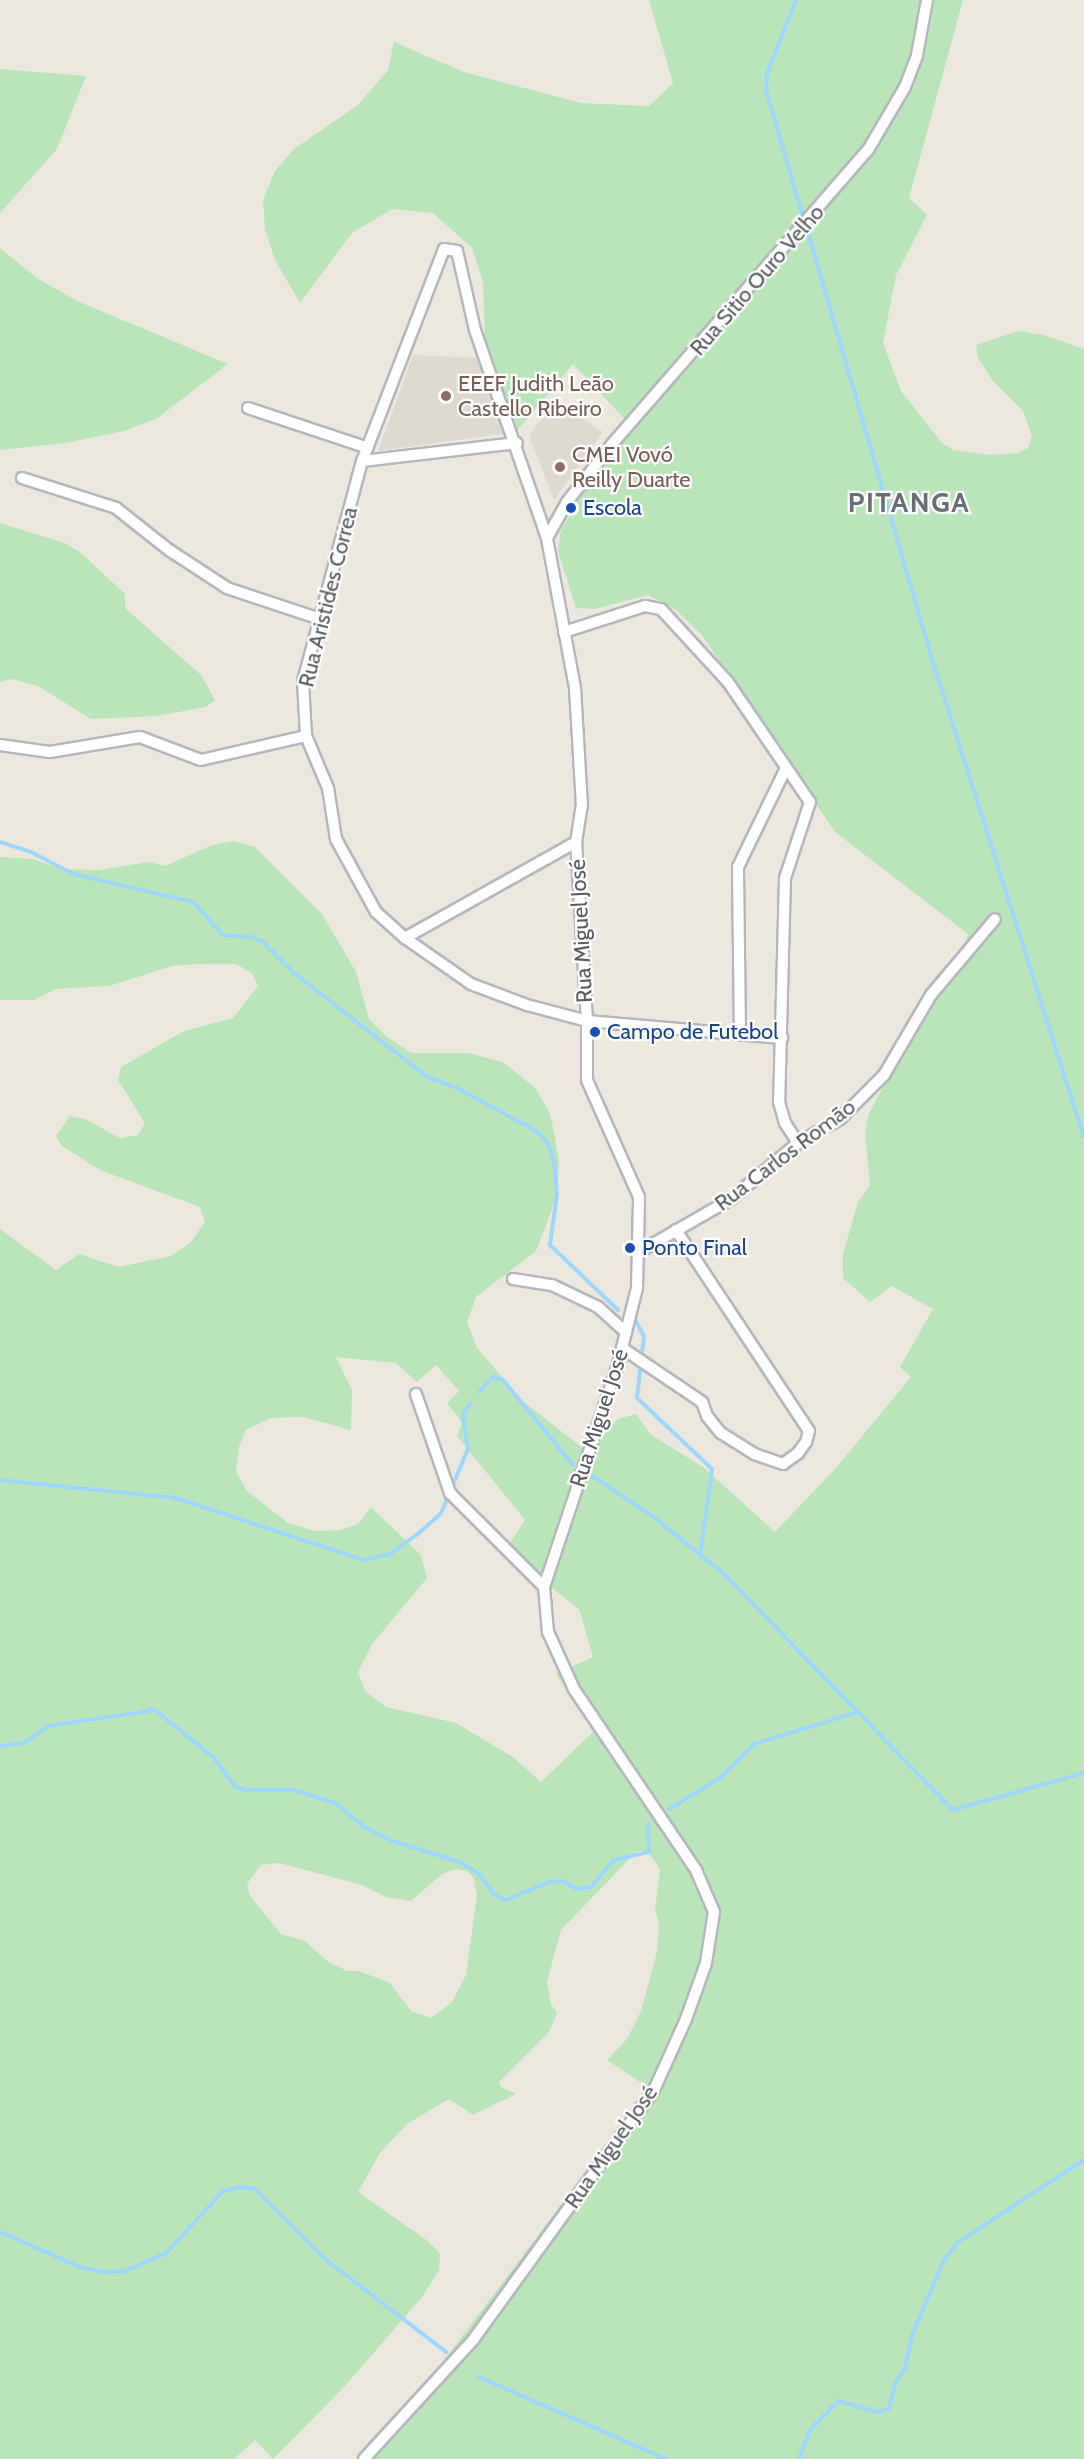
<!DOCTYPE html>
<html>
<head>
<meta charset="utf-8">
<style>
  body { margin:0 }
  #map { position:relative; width:1084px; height:2459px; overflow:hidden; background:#ece8de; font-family:Cabin,sans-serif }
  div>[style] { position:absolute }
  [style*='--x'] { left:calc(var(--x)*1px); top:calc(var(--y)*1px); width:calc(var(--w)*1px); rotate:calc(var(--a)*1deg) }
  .education>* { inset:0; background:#dedacf }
  .green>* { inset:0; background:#b9e6b8 }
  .stream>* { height:4px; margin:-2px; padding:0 2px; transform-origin:2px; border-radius:2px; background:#9bd7ff }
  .roads { filter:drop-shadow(2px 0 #b4b7bd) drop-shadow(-2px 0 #b4b7bd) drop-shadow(0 2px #b4b7bd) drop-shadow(0 -2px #b4b7bd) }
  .minor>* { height:10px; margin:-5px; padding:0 5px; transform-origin:5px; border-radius:5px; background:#fff }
  .dots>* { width:16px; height:16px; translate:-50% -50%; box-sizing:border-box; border:3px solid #fff; border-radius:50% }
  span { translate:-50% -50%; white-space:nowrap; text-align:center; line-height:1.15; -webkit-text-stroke:4.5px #fff; paint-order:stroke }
  .street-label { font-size:22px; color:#575c61 }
  .education-label { font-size:22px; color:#785e54 }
  .left { translate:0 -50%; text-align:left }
  .transit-label { font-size:22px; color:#164399 }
  .district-label { font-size:28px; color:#686e73; font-weight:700; letter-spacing:1.5px }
</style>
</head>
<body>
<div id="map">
  <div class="education">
    <div style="clip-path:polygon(413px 355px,479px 358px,508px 433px,378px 451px)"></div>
    <div style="clip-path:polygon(557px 401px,603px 432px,554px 500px,529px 435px)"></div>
  </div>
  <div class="green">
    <div style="clip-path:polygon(evenodd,649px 0,963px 0,909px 198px,927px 215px,896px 275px,883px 343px,901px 391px,942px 443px,953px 450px,991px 455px,1017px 453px,1028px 448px,1032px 436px,1023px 411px,993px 381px,978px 358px,976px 345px,1018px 331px,1044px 335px,1084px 349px,1084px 2459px,361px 2459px,402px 2416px,649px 2088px,607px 2060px,627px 2039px,641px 2011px,657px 1952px,659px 1922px,655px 1911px,660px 1869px,648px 1852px,637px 1851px,561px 1930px,547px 1982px,551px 2004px,557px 2013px,549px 2032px,499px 2082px,501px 2087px,516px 2094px,473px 2115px,449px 2099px,407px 2124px,380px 2153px,358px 2192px,428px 2241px,440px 2254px,439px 2270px,422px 2297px,344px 2387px,273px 2459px,255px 2440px,234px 2459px,0 2459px,0 1229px,56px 1270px,79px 1254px,119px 1267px,171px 1256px,191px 1242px,205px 1222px,200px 1207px,100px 1170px,62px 1146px,56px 1136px,70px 1116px,85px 1119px,120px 1138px,138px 1135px,145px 1123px,118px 1080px,121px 1067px,184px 1031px,233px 1018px,258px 986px,252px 973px,236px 964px,201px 964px,172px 966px,109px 986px,56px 989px,34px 1000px,0 1000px,0 857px,33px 859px,61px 869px,99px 870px,149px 862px,165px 866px,212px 845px,234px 841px,255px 847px,322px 914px,356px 972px,369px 1019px,387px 1037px,411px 1053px,468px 1053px,503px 1062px,535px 1088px,549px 1111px,554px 1132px,559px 1162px,557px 1196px,536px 1251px,476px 1297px,467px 1322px,477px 1348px,524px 1402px,589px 1453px,618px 1419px,636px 1414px,650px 1434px,703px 1467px,775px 1532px,835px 1469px,911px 1377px,900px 1367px,933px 1309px,892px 1286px,870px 1302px,843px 1278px,843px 1254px,858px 1202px,870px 1185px,865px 1134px,869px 1113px,915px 1028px,958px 968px,968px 934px,835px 832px,701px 634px,676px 610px,648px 595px,595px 609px,576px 608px,558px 551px,561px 530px,592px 477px,633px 428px,573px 364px,511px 438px,485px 344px,483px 282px,472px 248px,433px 213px,392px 209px,352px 233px,300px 303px,275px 260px,265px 229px,263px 200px,275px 171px,294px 149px,358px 105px,388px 70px,394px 42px,464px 72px,581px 103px,649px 106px,673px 83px,649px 0,336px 1357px,396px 1363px,417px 1382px,436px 1365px,459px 1391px,447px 1403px,462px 1423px,457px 1436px,525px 1520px,510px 1543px,543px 1581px,579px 1609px,593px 1657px,556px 1674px,594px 1731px,541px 1782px,513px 1757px,456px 1723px,386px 1707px,365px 1691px,358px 1672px,373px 1643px,427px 1578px,421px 1555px,371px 1507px,358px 1524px,340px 1530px,316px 1531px,288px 1523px,247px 1491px,236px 1472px,239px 1447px,246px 1430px,271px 1418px,303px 1417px,351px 1430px,352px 1390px,336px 1357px,649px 0,279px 1863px,362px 1885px,386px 1897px,411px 1901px,442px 1874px,456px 1869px,467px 1871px,474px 1878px,477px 1895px,466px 1975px,452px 2002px,431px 2018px,411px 2011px,390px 1983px,359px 1971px,347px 1971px,327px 1961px,305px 1941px,281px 1934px,250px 1896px,247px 1884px,261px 1865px,279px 1863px)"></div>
    <div style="clip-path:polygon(0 69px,86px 76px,57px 149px,0 213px)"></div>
    <div style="clip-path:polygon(0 248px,37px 278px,77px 301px,228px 364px,156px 419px,124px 431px,65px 443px,0 450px)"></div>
    <div style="clip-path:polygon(0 523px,65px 543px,81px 553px,125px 594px,125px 608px,201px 675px,215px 700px,206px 707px,156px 716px,91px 719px,38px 686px,12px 679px,0 682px)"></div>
  </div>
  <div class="stream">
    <div style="--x:796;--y:0;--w:79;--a:111.7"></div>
    <div style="--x:767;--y:73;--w:17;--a:93"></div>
    <div style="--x:766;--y:90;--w:136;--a:73.8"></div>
    <div style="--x:807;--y:229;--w:454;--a:73.8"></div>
    <div style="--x:934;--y:665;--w:495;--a:72.4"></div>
    <div style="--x:0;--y:842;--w:33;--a:18"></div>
    <div style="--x:31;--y:852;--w:47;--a:27.6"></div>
    <div style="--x:73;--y:874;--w:123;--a:13.1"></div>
    <div style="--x:193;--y:902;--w:45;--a:47.7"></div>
    <div style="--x:223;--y:935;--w:29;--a:4"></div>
    <div style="--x:252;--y:937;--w:12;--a:24"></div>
    <div style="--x:263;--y:942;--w:44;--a:45"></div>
    <div style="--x:294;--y:973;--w:169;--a:38"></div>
    <div style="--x:427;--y:1077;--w:32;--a:20"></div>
    <div style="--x:457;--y:1088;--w:92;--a:28.5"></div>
    <div style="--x:538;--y:1132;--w:16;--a:50"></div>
    <div style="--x:548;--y:1144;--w:18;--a:71"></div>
    <div style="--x:554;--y:1161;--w:33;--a:85"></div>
    <div style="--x:557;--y:1194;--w:51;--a:97.8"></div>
    <div style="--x:550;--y:1245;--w:94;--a:43.7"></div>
    <div style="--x:635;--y:1320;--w:18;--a:61"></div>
    <div style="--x:644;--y:1336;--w:62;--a:96.4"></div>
    <div style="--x:637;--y:1398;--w:103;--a:43.4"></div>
    <div style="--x:712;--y:1469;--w:88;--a:97.9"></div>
    <div style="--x:479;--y:1392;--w:21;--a:-47"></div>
    <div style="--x:493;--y:1377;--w:10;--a:17"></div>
    <div style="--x:503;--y:1380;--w:110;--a:50.5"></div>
    <div style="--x:593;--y:1476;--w:70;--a:33.9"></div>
    <div style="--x:651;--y:1515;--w:92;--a:38.9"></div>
    <div style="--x:723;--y:1573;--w:330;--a:45.9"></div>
    <div style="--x:953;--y:1810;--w:136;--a:-15.8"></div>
    <div style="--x:0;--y:1480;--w:177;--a:5.8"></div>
    <div style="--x:176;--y:1498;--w:198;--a:18.3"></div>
    <div style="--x:364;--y:1560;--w:27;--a:-13"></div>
    <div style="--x:390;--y:1554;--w:34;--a:-36"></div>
    <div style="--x:418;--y:1534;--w:31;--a:-42"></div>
    <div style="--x:441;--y:1513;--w:15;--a:-67"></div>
    <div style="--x:454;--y:1482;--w:36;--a:-67"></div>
    <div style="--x:468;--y:1449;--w:34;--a:-98"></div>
    <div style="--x:463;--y:1415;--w:14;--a:-60"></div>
    <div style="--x:0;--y:1746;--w:24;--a:-7"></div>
    <div style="--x:24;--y:1743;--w:29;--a:-35"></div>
    <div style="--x:48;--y:1726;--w:108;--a:-8.5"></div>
    <div style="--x:155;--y:1710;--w:76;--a:39.1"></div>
    <div style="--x:214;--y:1758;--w:34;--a:54"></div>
    <div style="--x:234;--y:1786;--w:12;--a:20"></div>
    <div style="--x:245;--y:1790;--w:49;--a:0"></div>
    <div style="--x:294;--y:1790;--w:45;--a:18"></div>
    <div style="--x:337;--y:1804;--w:38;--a:40"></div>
    <div style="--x:366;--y:1828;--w:29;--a:27"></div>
    <div style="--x:392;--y:1841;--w:71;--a:17.2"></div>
    <div style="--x:460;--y:1862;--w:22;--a:32"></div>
    <div style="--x:479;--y:1874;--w:26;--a:53"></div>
    <div style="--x:495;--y:1895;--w:12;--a:24"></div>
    <div style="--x:506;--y:1900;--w:47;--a:-22.7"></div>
    <div style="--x:549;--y:1882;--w:14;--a:-4"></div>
    <div style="--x:563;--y:1881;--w:16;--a:30"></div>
    <div style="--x:577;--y:1889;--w:14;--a:-8"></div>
    <div style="--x:591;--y:1887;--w:35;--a:-50"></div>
    <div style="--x:614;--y:1860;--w:36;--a:-13"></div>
    <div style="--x:649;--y:1852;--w:28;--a:-92"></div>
    <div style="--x:669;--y:1809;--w:58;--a:-31"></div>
    <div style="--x:719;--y:1779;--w:49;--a:-45"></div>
    <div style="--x:754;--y:1744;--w:109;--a:-17.1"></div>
    <div style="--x:0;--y:2232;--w:87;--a:23.6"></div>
    <div style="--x:80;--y:2267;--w:25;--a:12"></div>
    <div style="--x:104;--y:2272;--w:21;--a:-3"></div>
    <div style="--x:125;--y:2271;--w:45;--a:-23.7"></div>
    <div style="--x:166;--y:2253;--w:84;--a:-47.4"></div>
    <div style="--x:223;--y:2191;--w:18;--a:-13"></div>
    <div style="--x:241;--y:2187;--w:14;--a:8"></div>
    <div style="--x:255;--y:2189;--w:99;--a:45"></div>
    <div style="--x:325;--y:2259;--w:153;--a:37.5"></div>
    <div style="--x:479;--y:2377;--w:204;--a:23.7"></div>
    <div style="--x:799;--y:2459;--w:30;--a:-70"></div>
    <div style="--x:809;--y:2431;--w:42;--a:-46"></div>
    <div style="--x:838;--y:2401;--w:41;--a:15.4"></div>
    <div style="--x:878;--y:2412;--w:11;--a:-15"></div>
    <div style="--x:889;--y:2409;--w:27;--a:-77"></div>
    <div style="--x:895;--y:2383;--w:18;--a:-56"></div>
    <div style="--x:905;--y:2368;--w:34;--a:-78"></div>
    <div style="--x:912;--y:2335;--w:82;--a:-66.9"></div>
    <div style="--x:944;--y:2260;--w:21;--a:-53"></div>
    <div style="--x:957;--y:2243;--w:152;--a:-33.2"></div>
  </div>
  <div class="roads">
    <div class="minor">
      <div style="--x:248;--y:408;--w:126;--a:18.4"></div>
      <div style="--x:362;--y:461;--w:156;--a:-6.6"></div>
      <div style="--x:22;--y:478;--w:99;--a:17.7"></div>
      <div style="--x:116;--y:508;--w:68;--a:38.4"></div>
      <div style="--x:169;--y:550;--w:69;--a:33.2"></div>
      <div style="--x:227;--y:588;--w:98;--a:18.4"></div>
      <div style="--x:547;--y:538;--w:41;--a:-60.9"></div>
      <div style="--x:567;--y:502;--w:75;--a:-52.1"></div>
      <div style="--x:613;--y:443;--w:388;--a:-49"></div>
      <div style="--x:868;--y:150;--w:73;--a:-59.6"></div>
      <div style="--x:905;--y:87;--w:34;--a:-69"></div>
      <div style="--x:917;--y:55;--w:56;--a:-79.7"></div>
      <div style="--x:564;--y:632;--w:85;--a:-17.8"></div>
      <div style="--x:645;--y:606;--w:16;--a:11"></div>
      <div style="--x:661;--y:609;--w:99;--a:47.5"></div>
      <div style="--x:728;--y:682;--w:145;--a:55.7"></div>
      <div style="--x:810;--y:802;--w:80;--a:108.2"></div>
      <div style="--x:785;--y:878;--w:224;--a:91.5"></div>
      <div style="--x:779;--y:1102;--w:22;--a:74"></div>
      <div style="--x:785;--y:1123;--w:24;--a:57"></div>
      <div style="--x:0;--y:745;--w:50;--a:8"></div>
      <div style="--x:50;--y:752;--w:91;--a:-9.5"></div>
      <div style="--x:140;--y:737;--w:65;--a:20.7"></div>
      <div style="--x:201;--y:760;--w:108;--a:-12.9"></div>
      <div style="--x:405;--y:938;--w:196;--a:-29.3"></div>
      <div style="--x:740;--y:1034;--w:167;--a:-90.7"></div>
      <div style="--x:738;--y:867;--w:110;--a:-64.1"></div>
      <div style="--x:639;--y:1252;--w:106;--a:-29.9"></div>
      <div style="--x:731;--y:1199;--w:87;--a:-39.9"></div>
      <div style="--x:798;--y:1143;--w:48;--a:-29.7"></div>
      <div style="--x:840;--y:1119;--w:62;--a:-45"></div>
      <div style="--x:884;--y:1075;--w:93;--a:-59.6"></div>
      <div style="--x:931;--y:995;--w:99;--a:-49.9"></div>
      <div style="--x:513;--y:1279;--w:39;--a:9"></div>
      <div style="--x:552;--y:1285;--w:51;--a:25.6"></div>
      <div style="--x:598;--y:1307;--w:38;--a:42"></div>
      <div style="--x:622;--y:1348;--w:97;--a:34"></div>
      <div style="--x:702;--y:1402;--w:15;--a:70"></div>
      <div style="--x:707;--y:1416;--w:22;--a:51"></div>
      <div style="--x:721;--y:1433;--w:39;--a:32"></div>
      <div style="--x:754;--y:1454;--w:31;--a:19"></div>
      <div style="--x:783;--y:1464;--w:19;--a:-36"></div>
      <div style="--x:798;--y:1453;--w:14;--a:-54"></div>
      <div style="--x:806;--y:1442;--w:11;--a:-75"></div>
      <div style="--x:809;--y:1431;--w:241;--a:-123.5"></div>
      <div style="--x:416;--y:1394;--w:105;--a:71"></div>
      <div style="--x:450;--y:1493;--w:133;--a:45"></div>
      <div style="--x:364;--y:2459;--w:161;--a:-47.5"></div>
      <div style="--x:473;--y:2340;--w:309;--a:-54.1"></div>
      <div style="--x:654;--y:2090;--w:78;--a:-65.7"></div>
      <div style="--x:686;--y:2019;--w:59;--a:-70.3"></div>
      <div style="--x:706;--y:1963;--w:52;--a:-81.1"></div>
      <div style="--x:714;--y:1912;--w:46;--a:-113.2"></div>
      <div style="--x:696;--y:1870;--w:218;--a:-124"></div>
      <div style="--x:574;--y:1689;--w:63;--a:-114.5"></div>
      <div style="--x:548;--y:1632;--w:45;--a:-95.1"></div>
      <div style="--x:544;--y:1587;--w:231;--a:-71.6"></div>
      <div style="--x:617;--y:1368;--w:82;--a:-76"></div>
      <div style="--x:637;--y:1288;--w:91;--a:-88.7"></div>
      <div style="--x:639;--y:1197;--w:128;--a:-114"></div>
      <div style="--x:587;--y:1080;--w:59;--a:-90"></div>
      <div style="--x:587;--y:1021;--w:179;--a:-93.5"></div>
      <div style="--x:576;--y:842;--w:36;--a:-81"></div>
      <div style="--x:582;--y:806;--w:118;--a:-93.4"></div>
      <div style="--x:575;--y:688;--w:153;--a:-100.6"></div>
      <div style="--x:547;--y:538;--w:220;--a:-109.1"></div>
      <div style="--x:475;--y:330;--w:81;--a:-102.8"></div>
      <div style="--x:457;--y:251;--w:13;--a:-171"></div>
      <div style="--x:444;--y:249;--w:227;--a:111.1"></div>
      <div style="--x:362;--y:461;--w:228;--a:105"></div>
      <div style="--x:303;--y:681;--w:55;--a:86.9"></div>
      <div style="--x:306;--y:736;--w:56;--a:67.1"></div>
      <div style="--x:328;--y:788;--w:52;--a:81.1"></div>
      <div style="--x:336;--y:839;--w:83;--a:61.3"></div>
      <div style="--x:376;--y:912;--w:39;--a:42"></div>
      <div style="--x:405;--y:938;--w:80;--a:34.9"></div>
      <div style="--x:471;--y:984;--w:60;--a:20.6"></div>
      <div style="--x:527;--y:1005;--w:62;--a:14.9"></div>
      <div style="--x:587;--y:1021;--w:196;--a:5"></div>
    </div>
  </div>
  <div class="dots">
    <div style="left:446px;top:396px;background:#8d6e63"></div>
    <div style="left:560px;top:467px;background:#8d6e63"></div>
    <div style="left:571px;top:508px;background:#1a4fb4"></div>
    <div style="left:595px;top:1032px;background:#1a4fb4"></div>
    <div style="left:630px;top:1248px;background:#1a4fb4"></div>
  </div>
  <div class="street-label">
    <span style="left:757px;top:280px;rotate:-49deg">Rua Sitio Ouro Velho</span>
    <span style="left:328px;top:597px;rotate:-76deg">Rua Aristides Correa</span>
    <span style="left:581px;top:931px;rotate:-93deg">Rua Miguel José</span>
    <span style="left:785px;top:1155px;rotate:-37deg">Rua Carlos Romão</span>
    <span style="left:599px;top:1418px;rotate:-72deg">Rua Miguel José</span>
    <span style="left:611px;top:2147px;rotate:-55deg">Rua Miguel José</span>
  </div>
  <div class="education-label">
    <span class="left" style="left:458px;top:396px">EEEF Judith Leão<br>Castello Ribeiro</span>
    <span class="left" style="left:572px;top:467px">CMEI Vovó<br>Reilly Duarte</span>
  </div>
  <div class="transit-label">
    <span class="left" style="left:583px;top:508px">Escola</span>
    <span class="left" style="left:607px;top:1032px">Campo de Futebol</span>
    <span class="left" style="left:642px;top:1248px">Ponto Final</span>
  </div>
  <div class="district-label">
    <span style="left:909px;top:502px">PITANGA</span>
  </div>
</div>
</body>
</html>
